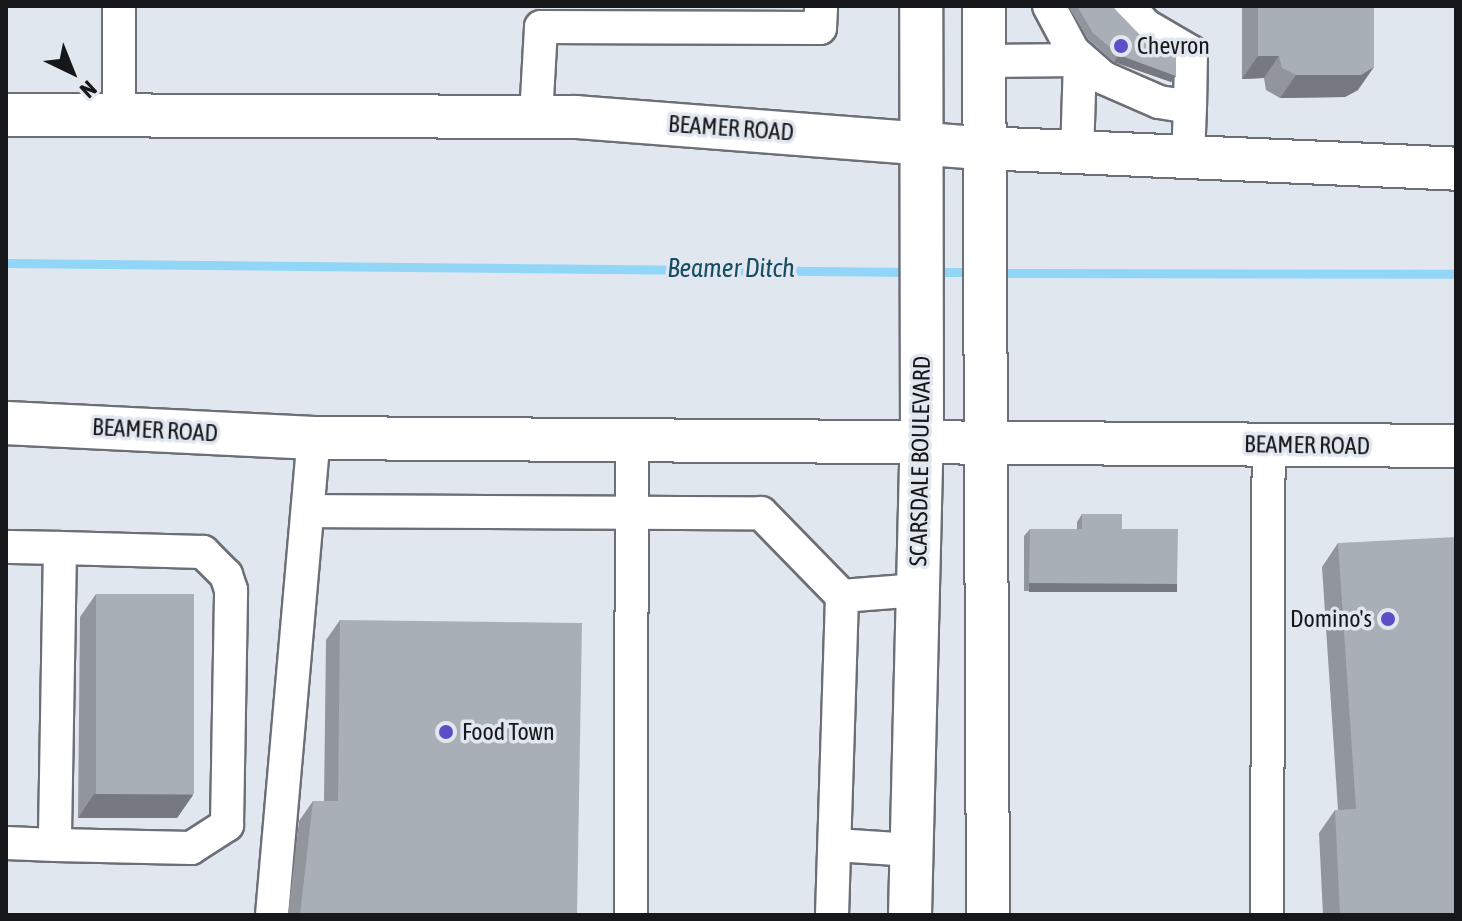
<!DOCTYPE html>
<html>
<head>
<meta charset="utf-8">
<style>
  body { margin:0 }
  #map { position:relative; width:1462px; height:921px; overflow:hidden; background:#e1e7ef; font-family:"Asap Condensed",sans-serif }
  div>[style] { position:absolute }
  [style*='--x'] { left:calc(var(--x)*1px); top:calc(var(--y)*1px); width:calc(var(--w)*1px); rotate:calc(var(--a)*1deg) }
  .stream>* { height:9px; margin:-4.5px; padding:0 4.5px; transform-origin:4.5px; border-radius:4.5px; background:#91d6f7 }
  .roads { filter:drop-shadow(2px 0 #6b7077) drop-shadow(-2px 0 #6b7077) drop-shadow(0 2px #6b7077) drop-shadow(0 -2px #6b7077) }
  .minor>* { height:32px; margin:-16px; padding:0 16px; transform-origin:16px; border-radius:16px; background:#fff }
  .major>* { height:42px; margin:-21px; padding:0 21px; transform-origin:21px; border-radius:21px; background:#fff }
  .wall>* { inset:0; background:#91969d }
  .shaded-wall>* { inset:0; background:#767a80; transform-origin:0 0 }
  .building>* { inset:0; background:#a9afb7; transform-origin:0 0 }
  .dots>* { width:22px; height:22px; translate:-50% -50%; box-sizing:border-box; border:4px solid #e1e7ef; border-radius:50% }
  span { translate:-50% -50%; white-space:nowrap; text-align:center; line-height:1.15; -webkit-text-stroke:7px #e1e7ef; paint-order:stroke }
  .poi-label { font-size:24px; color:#15171a }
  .left { translate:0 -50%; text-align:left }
  .right { translate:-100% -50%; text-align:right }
  .street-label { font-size:24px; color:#15171a }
  .water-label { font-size:26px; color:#154d64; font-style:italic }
  .frame { position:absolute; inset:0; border:8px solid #15171a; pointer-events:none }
  .north { position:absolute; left:32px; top:32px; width:80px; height:80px; -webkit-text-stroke:6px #e1e7ef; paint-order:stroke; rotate:137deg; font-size:22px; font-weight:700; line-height:32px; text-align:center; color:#15171a }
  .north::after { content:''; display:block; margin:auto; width:28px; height:36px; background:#15171a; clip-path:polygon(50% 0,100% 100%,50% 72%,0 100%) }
</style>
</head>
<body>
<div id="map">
  <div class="stream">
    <div style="--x:6;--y:263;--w:907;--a:0.57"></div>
    <div style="--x:931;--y:272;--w:46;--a:0"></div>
    <div style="--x:995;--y:273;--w:461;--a:0.1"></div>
  </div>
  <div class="roads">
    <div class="minor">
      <div style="--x:1049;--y:6;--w:51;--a:61.9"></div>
      <div style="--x:1073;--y:51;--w:41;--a:41.1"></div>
      <div style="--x:1104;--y:78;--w:60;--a:23.6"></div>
      <div style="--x:1159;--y:102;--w:31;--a:9"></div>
      <div style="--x:1190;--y:107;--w:51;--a:92.2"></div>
      <div style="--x:1128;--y:6;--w:25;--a:48"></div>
      <div style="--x:1145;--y:25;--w:53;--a:30.4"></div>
      <div style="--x:1191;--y:52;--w:55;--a:91"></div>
      <div style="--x:984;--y:61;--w:96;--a:-0.6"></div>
      <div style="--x:1080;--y:60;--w:93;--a:91.8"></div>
      <div style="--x:119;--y:115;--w:109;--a:-90"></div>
      <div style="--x:536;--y:117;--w:90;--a:-86.8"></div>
      <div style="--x:541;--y:27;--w:279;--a:0.2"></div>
      <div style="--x:820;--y:28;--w:22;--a:-87"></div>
      <div style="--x:310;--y:511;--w:451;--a:0.3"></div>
      <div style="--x:761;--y:513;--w:116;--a:45.7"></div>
      <div style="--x:6;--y:547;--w:54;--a:1.1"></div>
      <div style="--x:60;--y:548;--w:297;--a:91"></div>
      <div style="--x:55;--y:845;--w:49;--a:-177.7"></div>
      <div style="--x:55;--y:845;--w:136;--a:1.3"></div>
      <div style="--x:191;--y:848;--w:43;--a:-32.6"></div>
      <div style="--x:227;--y:825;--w:235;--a:-89"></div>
      <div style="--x:231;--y:590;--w:16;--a:-108"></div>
      <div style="--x:226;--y:575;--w:33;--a:-135"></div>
      <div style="--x:203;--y:552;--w:143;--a:-178.4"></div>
      <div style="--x:836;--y:845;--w:75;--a:3.8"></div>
      <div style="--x:272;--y:915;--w:479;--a:-85"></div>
      <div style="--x:631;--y:915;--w:476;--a:-89.9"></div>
      <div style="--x:832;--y:915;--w:319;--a:-88.2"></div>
      <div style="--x:842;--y:596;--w:76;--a:-4.5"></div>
      <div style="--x:1267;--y:915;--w:471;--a:-89.8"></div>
    </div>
    <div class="major">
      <div style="--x:984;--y:6;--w:909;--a:89.75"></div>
      <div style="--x:6;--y:115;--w:570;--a:0.2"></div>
      <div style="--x:576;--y:117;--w:407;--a:4.4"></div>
      <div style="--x:982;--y:148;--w:474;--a:2.5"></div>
      <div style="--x:6;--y:423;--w:308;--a:2.8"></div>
      <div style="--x:314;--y:438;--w:1142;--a:0.4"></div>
      <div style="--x:910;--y:915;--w:475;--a:-88.6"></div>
      <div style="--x:922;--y:440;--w:434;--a:-90.1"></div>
    </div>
  </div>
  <div class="wall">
    <div style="clip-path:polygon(1068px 6px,1112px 6px,1176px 76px,1171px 82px,1114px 62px,1088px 39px)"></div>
    <div style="clip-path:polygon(1242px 6px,1374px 6px,1358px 90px,1345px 97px,1280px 98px,1266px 90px,1264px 78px,1242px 79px)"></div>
    <div style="clip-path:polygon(1082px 514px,1122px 529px,1177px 584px,1171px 592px,1024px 591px,1024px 536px,1030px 529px,1077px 529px,1077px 522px)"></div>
    <div style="clip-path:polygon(1338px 543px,1456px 915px,1323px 915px,1319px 833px,1335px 810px,1338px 810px,1322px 567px)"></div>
    <div style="clip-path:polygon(96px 594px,193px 795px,177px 818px,78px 818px,80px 617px)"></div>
    <div style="clip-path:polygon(340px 620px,577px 915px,288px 915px,299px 821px,313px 801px,324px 801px,326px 640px)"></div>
  </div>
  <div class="shaded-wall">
    <div style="clip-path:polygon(1119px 55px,1176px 76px,1171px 82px,1114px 62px)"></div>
    <div style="clip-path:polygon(1258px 56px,1279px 56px,1264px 78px,1242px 79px)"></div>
    <div style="clip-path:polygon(1374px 67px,1358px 90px,1345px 97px,1280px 98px,1296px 75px)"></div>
    <div style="left:1029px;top:583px;width:148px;height:9px"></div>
    <div style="clip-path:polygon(94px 794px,193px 795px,177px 818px,78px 818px)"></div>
  </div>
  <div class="building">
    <div style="clip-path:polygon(1077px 6px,1112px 6px,1140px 35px,1176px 56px,1176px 76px,1119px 55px,1093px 33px)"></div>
    <div style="clip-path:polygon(1258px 6px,1374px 6px,1374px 67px,1361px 75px,1296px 75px,1282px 68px,1279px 56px,1258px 56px)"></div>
    <div style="clip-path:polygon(1082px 514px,1122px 514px,1122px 529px,1178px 529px,1177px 584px,1029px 583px,1030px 529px,1082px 529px)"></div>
    <div style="clip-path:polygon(1456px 537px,1456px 915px,1340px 915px,1335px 810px,1356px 809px,1338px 543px)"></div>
    <div style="left:96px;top:594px;width:98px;height:200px"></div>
    <div style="clip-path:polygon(340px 620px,582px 623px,577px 915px,300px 915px,313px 801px,338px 801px)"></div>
  </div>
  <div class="dots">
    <div style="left:1121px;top:46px;background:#5b4ec6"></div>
    <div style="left:1388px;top:619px;background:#5b4ec6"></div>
    <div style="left:446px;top:732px;background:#5b4ec6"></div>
  </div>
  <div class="poi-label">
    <span class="left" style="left:1137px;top:46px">Chevron</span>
    <span class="right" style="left:1372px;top:619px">Domino's</span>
    <span class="left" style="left:462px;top:732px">Food Town</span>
  </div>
  <div class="street-label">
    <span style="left:731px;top:128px;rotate:4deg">BEAMER ROAD</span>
    <span style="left:155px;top:430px;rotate:3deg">BEAMER ROAD</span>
    <span style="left:1307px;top:445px;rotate:1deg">BEAMER ROAD</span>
    <span style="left:920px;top:461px;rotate:-89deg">SCARSDALE BOULEVARD</span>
  </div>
  <div class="water-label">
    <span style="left:731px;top:269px">Beamer Ditch</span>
  </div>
  <div class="frame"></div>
  <div class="north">N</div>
</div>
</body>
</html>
